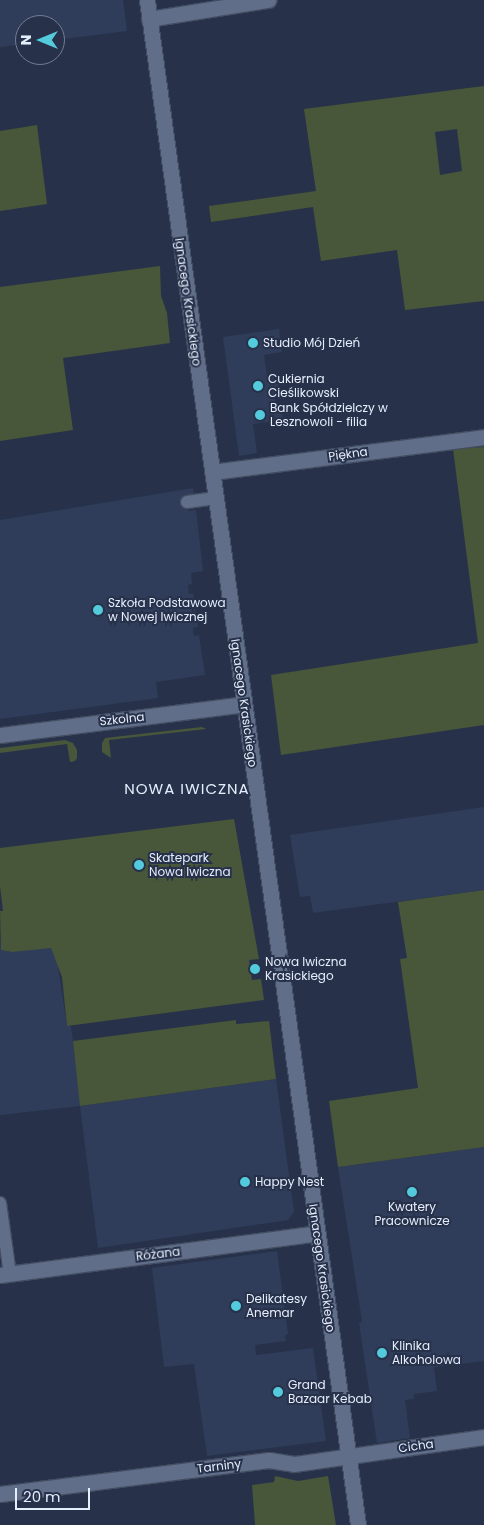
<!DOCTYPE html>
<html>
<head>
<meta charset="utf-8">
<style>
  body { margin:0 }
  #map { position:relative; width:484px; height:1525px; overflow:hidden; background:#27324a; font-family:Poppins,sans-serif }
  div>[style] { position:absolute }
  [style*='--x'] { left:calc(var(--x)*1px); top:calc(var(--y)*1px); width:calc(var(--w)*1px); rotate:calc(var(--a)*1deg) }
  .built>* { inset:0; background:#2f3d5a }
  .green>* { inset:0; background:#485639 }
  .roads { filter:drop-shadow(1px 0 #434d61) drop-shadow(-1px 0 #434d61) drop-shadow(0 1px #434d61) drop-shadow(0 -1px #434d61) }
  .lane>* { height:12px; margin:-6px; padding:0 6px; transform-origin:6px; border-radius:6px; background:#616e89 }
  .street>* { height:15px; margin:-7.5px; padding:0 7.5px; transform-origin:7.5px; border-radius:7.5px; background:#616e89 }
  .secondary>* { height:15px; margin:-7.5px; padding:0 7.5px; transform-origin:7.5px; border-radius:7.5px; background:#616e89 }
  .dots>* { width:14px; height:14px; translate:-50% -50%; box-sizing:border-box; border:2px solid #27324a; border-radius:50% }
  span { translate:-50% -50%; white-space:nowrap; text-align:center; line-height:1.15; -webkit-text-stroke:4px #27324a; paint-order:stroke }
  .street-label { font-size:12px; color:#e5edfd }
  .poi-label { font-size:12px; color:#e5edfd }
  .left { translate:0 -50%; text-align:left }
  .quarter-label { font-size:15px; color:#e5edfd; letter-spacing:1px }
  .north { position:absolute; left:15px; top:15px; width:50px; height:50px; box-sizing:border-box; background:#27324a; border:1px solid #737d92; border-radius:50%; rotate:270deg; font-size:14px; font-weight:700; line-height:20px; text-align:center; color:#e5edfd }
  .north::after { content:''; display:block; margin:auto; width:18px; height:22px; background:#54cadd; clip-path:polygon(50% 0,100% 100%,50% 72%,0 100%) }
  .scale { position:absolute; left:15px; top:1488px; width:75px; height:22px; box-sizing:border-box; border:2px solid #e5edfd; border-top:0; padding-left:6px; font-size:15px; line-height:18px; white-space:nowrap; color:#e5edfd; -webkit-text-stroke:4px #27324a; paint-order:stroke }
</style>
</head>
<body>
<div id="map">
  <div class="built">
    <div style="clip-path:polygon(0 0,123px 0,127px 31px,55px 40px,55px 25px,25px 25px,25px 44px,0 47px)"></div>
    <div style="clip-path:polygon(279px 329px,282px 352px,264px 355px,267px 376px,277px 375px,279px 389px,274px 390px,276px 407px,281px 407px,283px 420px,253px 424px,257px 453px,239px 456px,223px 337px)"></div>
    <div style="clip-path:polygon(193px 488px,194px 494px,187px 494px,187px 502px,189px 511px,196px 510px,203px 571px,191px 573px,192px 584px,188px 585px,189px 594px,193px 593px,198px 627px,193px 628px,194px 636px,199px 635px,205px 675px,156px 682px,158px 698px,0 719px,0 520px)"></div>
    <div style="clip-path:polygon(484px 807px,484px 890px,313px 913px,310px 896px,300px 897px,290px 835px)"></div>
    <div style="clip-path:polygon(0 938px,1px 950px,12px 952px,51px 947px,57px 960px,67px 1026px,71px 1026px,81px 1106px,276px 1079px,294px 1212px,288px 1220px,98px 1248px,80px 1106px,0 1115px)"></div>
    <div style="clip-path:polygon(484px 1147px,484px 1361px,434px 1367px,437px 1391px,414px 1394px,414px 1399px,405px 1400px,410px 1438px,377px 1443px,359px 1323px,362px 1321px,338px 1167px)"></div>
    <div style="clip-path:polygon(277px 1251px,288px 1334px,285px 1335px,286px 1341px,255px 1345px,256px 1355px,313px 1348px,326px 1441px,207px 1456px,194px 1364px,164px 1367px,152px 1268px)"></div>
  </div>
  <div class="green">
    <div style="clip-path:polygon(evenodd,484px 86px,484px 301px,405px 310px,397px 250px,321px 261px,313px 207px,211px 222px,209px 206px,316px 191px,304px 109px,484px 86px,457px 129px,462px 171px,440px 175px,435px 132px,457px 129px)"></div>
    <div style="clip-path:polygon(37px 125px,47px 204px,0 211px,0 131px)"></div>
    <div style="clip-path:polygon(160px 266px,161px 296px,167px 313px,170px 343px,63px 358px,73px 430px,0 441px,0 287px)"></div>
    <div style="clip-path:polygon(484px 447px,484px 725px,281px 755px,271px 675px,478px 643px,453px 449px)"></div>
    <div style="clip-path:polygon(202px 727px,206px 729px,109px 740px,111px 758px,102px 752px,102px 743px,105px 738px)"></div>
    <div style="clip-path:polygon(65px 740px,73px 743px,77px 750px,77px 758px,75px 761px,70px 762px,67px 744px,0 753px,0 748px)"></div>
    <div style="clip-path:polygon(234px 819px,259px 959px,249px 960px,252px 980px,261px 979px,264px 1000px,67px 1026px,62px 977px,51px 948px,12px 952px,1px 950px,0 911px,3px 911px,0 886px,0 848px)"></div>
    <div style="clip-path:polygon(484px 890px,484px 1147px,338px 1167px,329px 1101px,418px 1088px,400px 959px,407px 958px,398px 902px)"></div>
    <div style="clip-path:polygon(236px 1020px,236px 1024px,269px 1021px,276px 1079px,80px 1106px,73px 1041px)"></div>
    <div style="clip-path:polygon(275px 1476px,298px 1481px,328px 1476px,336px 1525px,255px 1525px,252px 1485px,274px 1482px)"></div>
  </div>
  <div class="roads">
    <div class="lane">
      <div style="--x:187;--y:502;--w:29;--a:-8"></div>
      <div style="--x:0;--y:1203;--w:72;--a:82"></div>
    </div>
    <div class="street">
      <div style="--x:149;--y:19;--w:121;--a:-9.1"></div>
      <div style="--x:212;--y:472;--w:274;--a:-7.3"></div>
      <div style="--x:0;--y:735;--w:246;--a:-7.2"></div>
      <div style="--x:0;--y:1275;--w:320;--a:-7.5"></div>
      <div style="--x:0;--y:1494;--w:271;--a:-7.2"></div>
      <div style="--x:269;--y:1460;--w:25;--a:9"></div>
      <div style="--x:294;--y:1464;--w:192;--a:-8.1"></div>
    </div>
    <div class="secondary">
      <div style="--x:147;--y:0;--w:1540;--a:82.12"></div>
    </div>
  </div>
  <div class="dots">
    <div style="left:253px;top:343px;background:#54cadd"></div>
    <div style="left:258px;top:386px;background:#54cadd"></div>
    <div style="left:260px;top:415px;background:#54cadd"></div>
    <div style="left:98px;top:610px;background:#54cadd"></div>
    <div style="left:139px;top:865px;background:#54cadd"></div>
    <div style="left:255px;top:969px;background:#54cadd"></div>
    <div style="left:245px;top:1182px;background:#54cadd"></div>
    <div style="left:412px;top:1192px;background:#54cadd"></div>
    <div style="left:236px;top:1306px;background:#54cadd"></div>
    <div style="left:382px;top:1353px;background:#54cadd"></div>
    <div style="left:278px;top:1392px;background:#54cadd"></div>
  </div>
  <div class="street-label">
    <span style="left:188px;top:302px;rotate:82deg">Ignacego Krasickiego</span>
    <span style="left:348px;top:454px;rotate:-8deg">Piękna</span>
    <span style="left:244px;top:703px;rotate:82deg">Ignacego Krasickiego</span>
    <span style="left:122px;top:719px;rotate:-6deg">Szkolna</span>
    <span style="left:158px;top:1254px;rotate:-7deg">Różana</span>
    <span style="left:322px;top:1268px;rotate:82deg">Ignacego Krasickiego</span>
    <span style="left:416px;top:1446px;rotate:-8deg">Cicha</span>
    <span style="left:219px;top:1466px;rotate:-7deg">Tarniny</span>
  </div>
  <div class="poi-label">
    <span class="left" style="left:263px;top:343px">Studio Mój Dzień</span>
    <span class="left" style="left:268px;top:386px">Cukiernia<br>Cieślikowski</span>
    <span class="left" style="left:270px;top:415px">Bank Spółdzielczy w<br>Lesznowoli - filia</span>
    <span class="left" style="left:108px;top:610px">Szkoła Podstawowa<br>w Nowej Iwicznej</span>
    <span class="left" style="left:149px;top:865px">Skatepark<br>Nowa Iwiczna</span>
    <span class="left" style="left:265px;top:969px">Nowa Iwiczna<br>Krasickiego</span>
    <span class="left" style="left:255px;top:1182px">Happy Nest</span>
    <span style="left:412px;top:1214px">Kwatery<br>Pracownicze</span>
    <span class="left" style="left:246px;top:1306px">Delikatesy<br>Anemar</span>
    <span class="left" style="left:392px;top:1353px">Klinika<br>Alkoholowa</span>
    <span class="left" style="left:288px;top:1392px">Grand<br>Bazaar Kebab</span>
  </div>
  <div class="quarter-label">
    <span style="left:187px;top:789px">NOWA IWICZNA</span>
  </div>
  <div class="north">N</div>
  <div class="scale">20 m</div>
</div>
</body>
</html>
